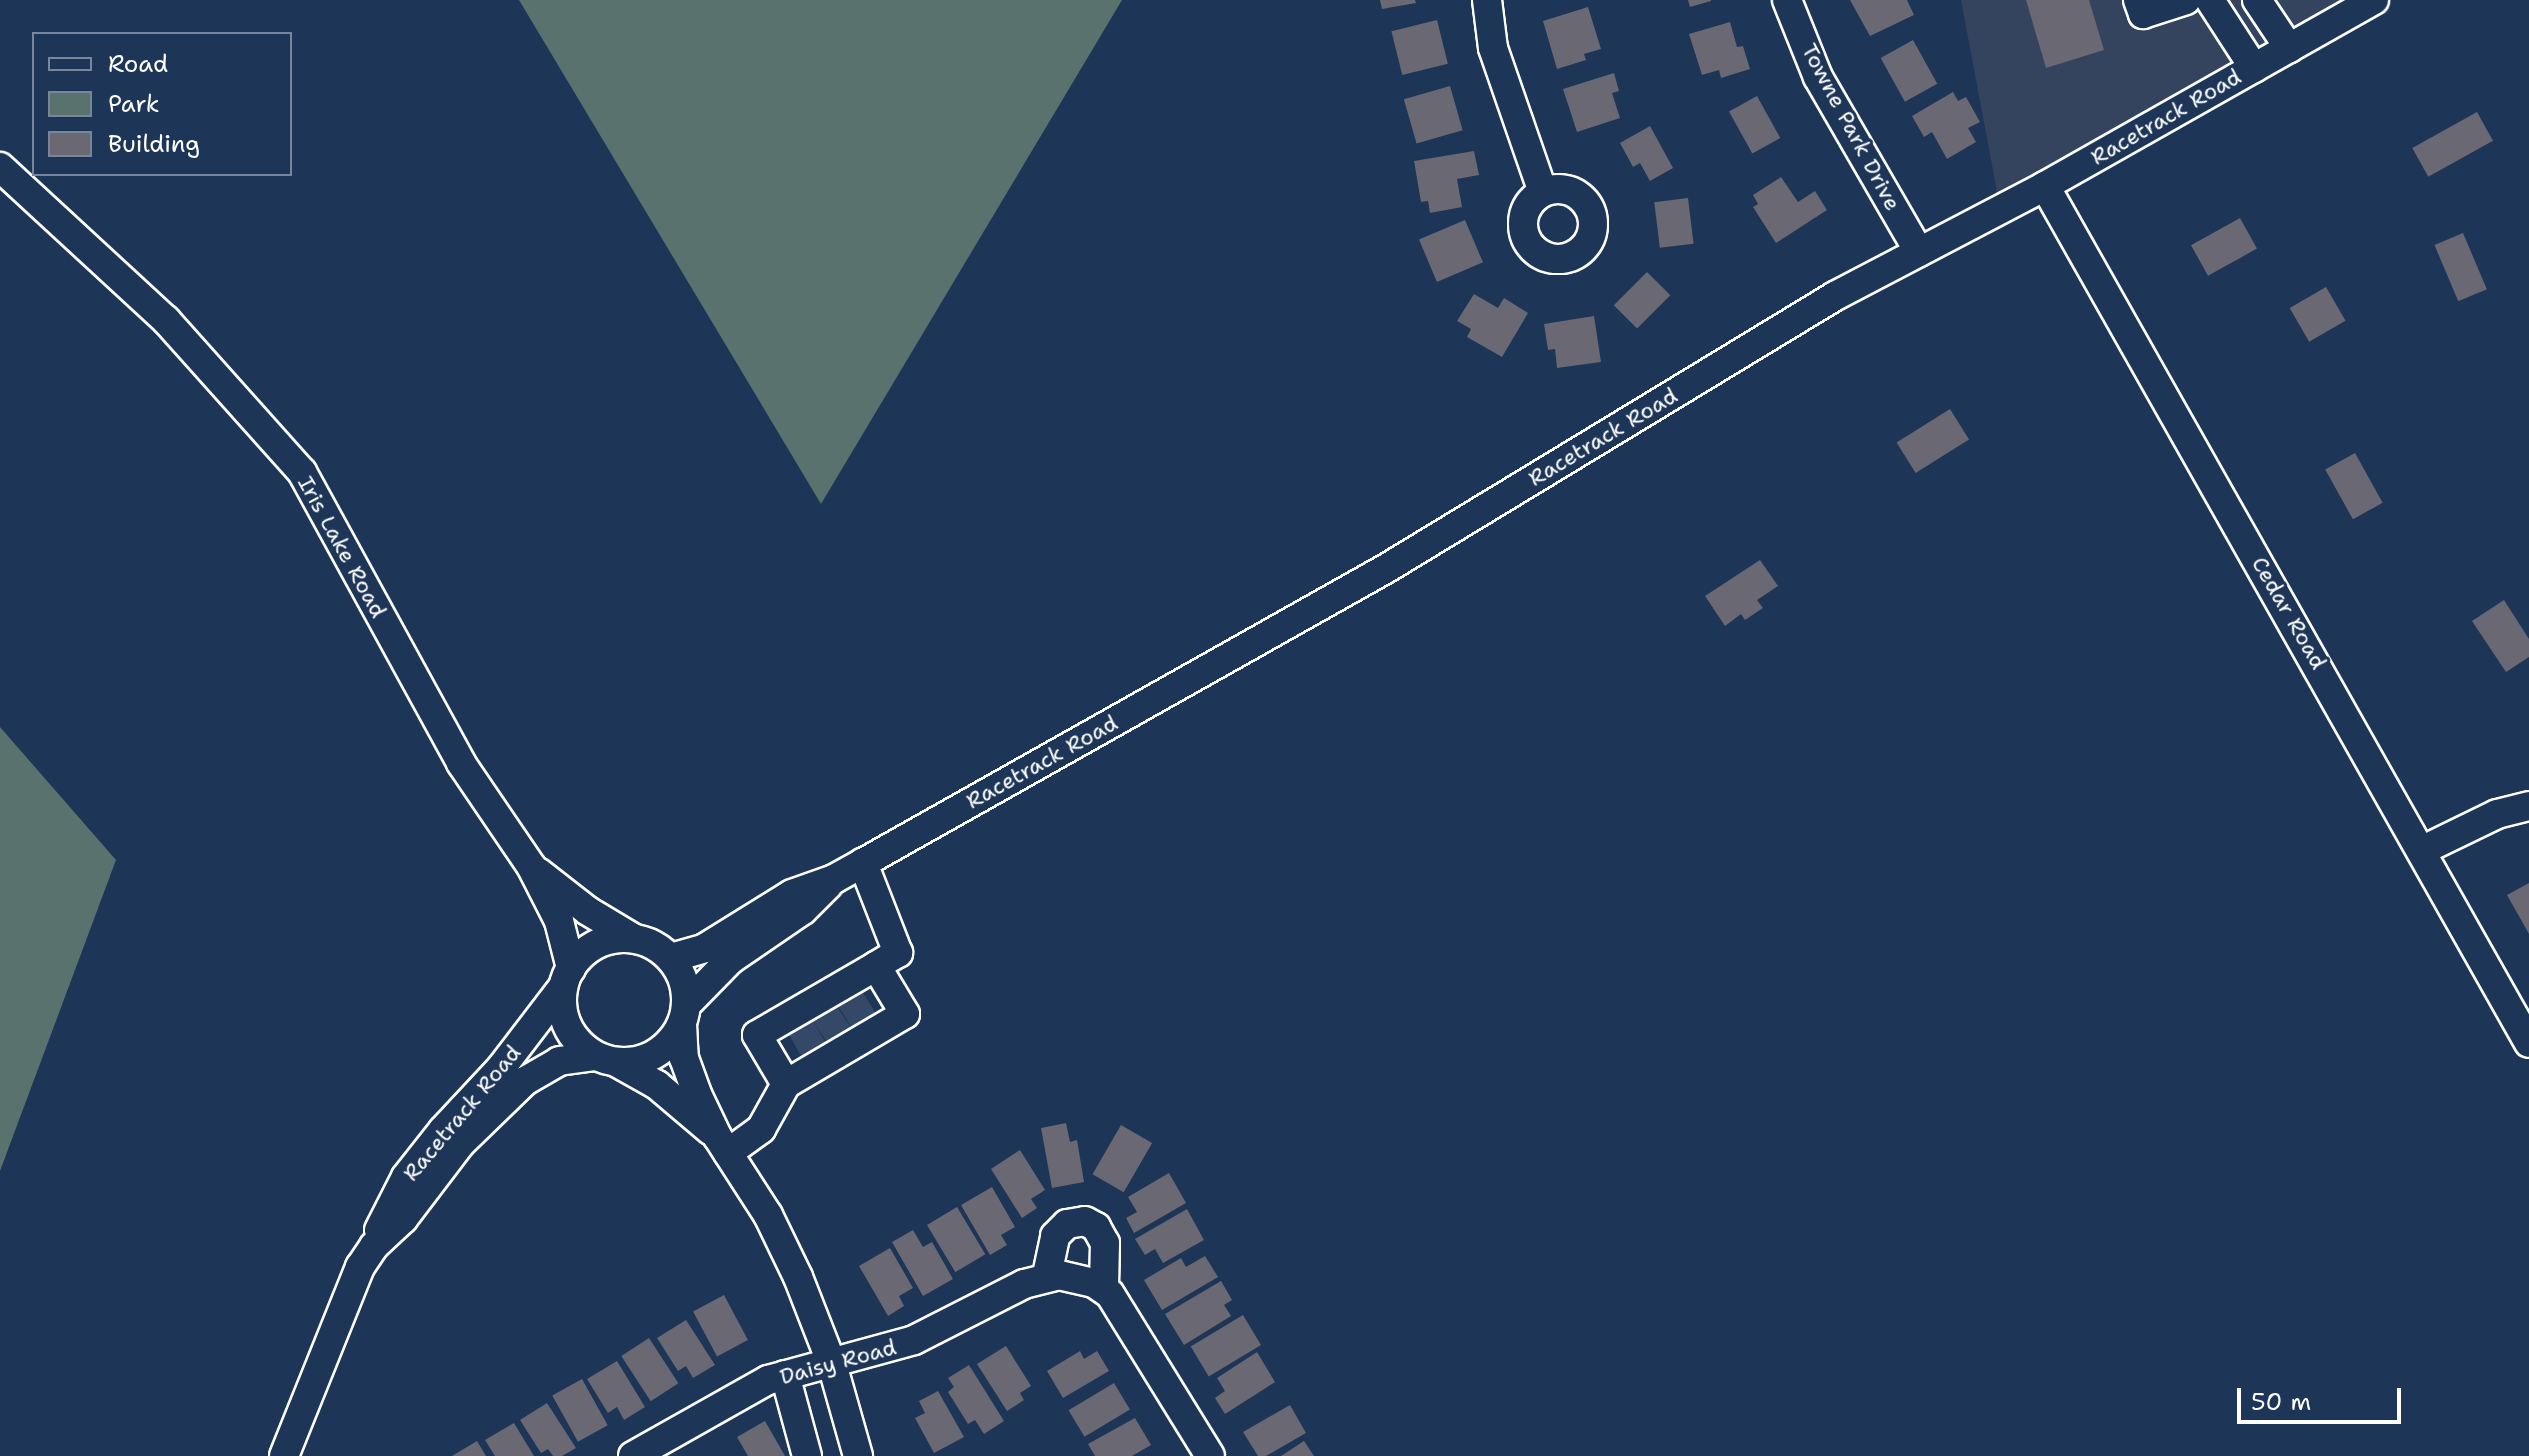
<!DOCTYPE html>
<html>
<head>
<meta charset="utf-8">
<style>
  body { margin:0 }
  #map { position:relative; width:2529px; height:1456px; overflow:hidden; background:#1d3557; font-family:"Shantell Sans",sans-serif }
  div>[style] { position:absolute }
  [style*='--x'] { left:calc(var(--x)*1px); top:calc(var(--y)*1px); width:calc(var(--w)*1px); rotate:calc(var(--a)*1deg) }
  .built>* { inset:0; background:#34445f }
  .green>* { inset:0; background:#59726e }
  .building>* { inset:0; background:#696873; transform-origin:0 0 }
  .minor-tunnel>* { height:28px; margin-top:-14px; transform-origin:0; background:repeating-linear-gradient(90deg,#344968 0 28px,transparent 0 42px) }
  .roads { filter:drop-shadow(2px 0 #fff) drop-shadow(-2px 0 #fff) drop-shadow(0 2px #fff) drop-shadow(0 -2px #fff) }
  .minor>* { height:28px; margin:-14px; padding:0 14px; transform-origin:14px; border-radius:14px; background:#1d3557 }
  .minor>.ring { margin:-14px; padding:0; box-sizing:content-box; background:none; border:28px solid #1d3557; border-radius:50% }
  span { translate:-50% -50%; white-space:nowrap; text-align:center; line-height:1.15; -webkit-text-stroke:6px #1d3557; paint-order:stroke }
  .street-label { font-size:22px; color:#fff }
  .legend { position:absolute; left:32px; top:32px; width:260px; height:144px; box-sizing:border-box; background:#1d3557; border:2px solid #77869a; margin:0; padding:10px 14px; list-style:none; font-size:24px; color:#fff }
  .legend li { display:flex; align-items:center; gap:16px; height:40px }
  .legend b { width:40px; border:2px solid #77869a }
  .scale { position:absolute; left:2237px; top:1388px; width:164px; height:36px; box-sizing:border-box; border:4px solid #fff; border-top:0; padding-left:10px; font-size:24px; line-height:28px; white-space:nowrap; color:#fff; -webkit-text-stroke:6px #1d3557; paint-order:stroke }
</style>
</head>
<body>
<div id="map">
  <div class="built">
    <div style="clip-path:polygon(1961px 0,2372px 0,2001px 213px)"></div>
  </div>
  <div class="green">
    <div style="clip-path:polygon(519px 0,1122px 0,821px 504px)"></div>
    <div style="clip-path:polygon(0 727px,116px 860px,0 1171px)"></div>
  </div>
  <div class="building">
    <div style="clip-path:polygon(1380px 0,1415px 0,1416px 3px,1382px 9px)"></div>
    <div style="clip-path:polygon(1688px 0,1711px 0,1711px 1px,1690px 7px)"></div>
    <div style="clip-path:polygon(1850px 0,1907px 0,1914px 15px,1870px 36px)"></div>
    <div style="clip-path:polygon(2026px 0,2089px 0,2104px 50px,2046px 68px)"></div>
    <div style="clip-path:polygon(1588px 7px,1601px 49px,1584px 54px,1586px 60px,1557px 69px,1543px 21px)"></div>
    <div style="left:1437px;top:20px;width:45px;height:47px;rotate:76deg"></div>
    <div style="clip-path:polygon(1730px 22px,1737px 47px,1743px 46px,1750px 69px,1721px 78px,1719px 70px,1702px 75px,1689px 34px)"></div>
    <div style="left:1913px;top:40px;width:50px;height:37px;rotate:61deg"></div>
    <div style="clip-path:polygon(1614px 73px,1619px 91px,1612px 93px,1620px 118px,1577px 132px,1563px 89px)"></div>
    <div style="left:1450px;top:86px;width:46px;height:48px;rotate:74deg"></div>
    <div style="clip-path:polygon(1953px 92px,1958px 101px,1966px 97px,1980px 122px,1968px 128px,1976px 142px,1947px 159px,1932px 132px,1924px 137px,1912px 116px)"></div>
    <div style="left:1757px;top:96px;width:48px;height:32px;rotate:61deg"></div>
    <div style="left:2477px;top:112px;width:33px;height:74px;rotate:61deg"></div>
    <div style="clip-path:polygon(1650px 126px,1673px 168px,1650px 181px,1640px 163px,1633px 167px,1620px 143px)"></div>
    <div style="clip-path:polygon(1474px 151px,1479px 175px,1457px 179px,1462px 207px,1430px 213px,1428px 201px,1421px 202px,1414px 161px)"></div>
    <div style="clip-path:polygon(1781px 177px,1798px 202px,1815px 191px,1827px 210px,1776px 243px,1753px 207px,1758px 204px,1753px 195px)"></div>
    <div style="left:1688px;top:198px;width:46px;height:34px;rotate:83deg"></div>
    <div style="left:2240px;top:218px;width:35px;height:56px;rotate:61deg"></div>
    <div style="left:1465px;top:220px;width:46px;height:50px;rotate:67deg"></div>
    <div style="left:2463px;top:233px;width:61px;height:31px;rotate:67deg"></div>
    <div style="left:1647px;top:272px;width:33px;height:47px;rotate:45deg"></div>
    <div style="left:2326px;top:287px;width:39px;height:42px;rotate:60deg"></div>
    <div style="clip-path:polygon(1474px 294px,1498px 308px,1504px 298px,1528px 313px,1502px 357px,1467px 337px,1471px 329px,1457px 321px)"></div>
    <div style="clip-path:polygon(1594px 316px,1601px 362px,1557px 368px,1555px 349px,1548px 350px,1544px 324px)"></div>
    <div style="left:1950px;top:409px;width:36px;height:63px;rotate:58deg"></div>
    <div style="left:2355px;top:453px;width:57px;height:34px;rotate:61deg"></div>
    <div style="clip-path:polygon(1760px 560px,1778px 586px,1757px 600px,1763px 608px,1745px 620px,1741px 614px,1725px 626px,1705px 596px)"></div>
    <div style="clip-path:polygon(2504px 600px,2529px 639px,2529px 657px,2506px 672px,2472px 621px)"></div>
    <div style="clip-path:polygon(2529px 883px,2529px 934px,2507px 895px)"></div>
    <div style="clip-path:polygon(1066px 1123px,1070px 1142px,1077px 1140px,1084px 1182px,1052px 1188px,1041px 1128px)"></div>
    <div style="left:1121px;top:1125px;width:36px;height:57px;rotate:30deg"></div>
    <div style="clip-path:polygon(1020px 1150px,1045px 1190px,1031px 1199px,1037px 1208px,1022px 1218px,991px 1169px)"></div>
    <div style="clip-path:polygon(1169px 1173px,1186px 1203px,1134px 1233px,1126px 1218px,1137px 1212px,1128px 1197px)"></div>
    <div style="clip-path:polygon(992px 1187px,1015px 1227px,1001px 1235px,1007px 1245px,990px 1255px,961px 1205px)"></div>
    <div style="left:957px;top:1207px;width:55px;height:35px;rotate:59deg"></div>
    <div style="clip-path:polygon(1187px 1209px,1204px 1240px,1163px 1263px,1155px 1249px,1145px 1255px,1135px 1239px)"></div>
    <div style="clip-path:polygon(913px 1230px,923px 1247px,932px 1242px,953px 1279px,923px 1296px,892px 1242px)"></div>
    <div style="clip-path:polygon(890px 1248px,913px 1288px,899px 1296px,904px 1306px,888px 1316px,859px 1266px)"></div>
    <div style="clip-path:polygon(1205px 1256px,1218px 1277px,1162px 1310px,1144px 1280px,1181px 1258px,1186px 1267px)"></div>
    <div style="clip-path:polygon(1221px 1281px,1232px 1300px,1224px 1305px,1231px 1316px,1184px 1345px,1165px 1314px)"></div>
    <div style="left:724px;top:1295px;width:51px;height:35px;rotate:62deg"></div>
    <div style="left:1243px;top:1315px;width:35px;height:61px;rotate:59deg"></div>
    <div style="clip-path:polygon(686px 1320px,715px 1365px,693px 1378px,686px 1366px,678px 1371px,657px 1338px)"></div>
    <div style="left:649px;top:1338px;width:54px;height:33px;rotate:57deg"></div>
    <div style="clip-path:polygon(1006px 1346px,1031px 1386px,1020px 1393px,1024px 1400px,1007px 1411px,977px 1364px)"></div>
    <div style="clip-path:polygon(1080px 1351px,1084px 1359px,1097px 1351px,1109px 1371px,1063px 1398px,1047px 1371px)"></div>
    <div style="clip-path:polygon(1257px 1352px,1275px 1382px,1225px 1414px,1215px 1398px,1225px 1391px,1217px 1378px)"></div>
    <div style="clip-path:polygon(617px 1361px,645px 1407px,624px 1420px,617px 1407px,608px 1413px,587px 1379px)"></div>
    <div style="clip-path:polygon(969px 1365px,1004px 1421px,984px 1434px,975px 1420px,968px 1424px,948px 1392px,954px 1387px,948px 1378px)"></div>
    <div style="left:582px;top:1379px;width:53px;height:34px;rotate:61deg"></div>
    <div style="left:1114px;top:1383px;width:31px;height:53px;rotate:59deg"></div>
    <div style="clip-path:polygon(938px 1391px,964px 1437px,934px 1453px,915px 1418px,925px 1413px,919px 1401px)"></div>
    <div style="clip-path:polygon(547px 1403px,576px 1448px,562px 1456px,553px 1456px,548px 1449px,541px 1453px,520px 1420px)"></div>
    <div style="clip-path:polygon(1290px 1405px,1306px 1433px,1266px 1456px,1258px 1456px,1243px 1432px)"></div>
    <div style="clip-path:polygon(1135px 1418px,1151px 1445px,1132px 1456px,1095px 1456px,1088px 1444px)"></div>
    <div style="clip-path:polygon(765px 1421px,785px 1456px,748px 1456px,737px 1437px)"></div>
    <div style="clip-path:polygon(514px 1423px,534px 1456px,495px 1456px,485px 1440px)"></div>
    <div style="clip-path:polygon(477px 1441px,486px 1456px,452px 1456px)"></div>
    <div style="clip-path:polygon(1304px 1441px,1314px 1456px,1281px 1456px)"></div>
  </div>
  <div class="minor-tunnel">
    <div style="--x:849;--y:997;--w:28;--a:58"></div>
    <div style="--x:824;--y:1012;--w:27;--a:57"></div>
    <div style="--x:800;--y:1026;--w:28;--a:60"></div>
  </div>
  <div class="roads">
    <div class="minor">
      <div style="--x:1487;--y:0;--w:48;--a:82.9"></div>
      <div style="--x:1493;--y:48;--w:152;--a:70.9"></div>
      <div style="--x:1787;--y:0;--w:83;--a:68.1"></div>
      <div style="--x:1818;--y:77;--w:202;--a:60"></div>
      <div style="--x:2138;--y:0;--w:15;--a:70"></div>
      <div style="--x:2143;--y:14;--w:45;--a:-18"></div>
      <div style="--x:2210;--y:0;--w:81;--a:57.1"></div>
      <div style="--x:2257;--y:0;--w:58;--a:56.3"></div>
      <div style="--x:0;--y:167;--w:226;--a:42.7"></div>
      <div style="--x:166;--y:320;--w:204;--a:48.2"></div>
      <div style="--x:302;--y:472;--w:332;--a:61.3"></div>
      <div style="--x:461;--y:763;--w:125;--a:55.8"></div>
      <div style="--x:531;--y:866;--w:62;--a:63"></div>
      <div style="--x:559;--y:921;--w:49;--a:75.7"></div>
      <div style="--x:2045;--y:186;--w:984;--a:60.54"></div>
      <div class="ring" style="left:1523px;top:189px;width:42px;height:42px"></div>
      <div style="--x:2423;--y:850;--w:82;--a:-25.9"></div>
      <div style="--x:2497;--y:814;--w:33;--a:-14"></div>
      <div style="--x:538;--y:872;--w:63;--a:38"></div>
      <div style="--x:588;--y:911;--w:52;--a:31"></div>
      <div class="ring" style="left:562px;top:938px;width:96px;height:96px"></div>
      <div style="--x:671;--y:958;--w:35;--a:-16"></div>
      <div style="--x:705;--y:948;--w:102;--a:-31.8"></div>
      <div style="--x:792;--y:894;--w:45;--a:-19.7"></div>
      <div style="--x:834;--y:879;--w:33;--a:-29"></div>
      <div style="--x:863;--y:863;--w:601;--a:-29.38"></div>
      <div style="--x:1387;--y:568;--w:524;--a:-31.26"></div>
      <div style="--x:1835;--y:296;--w:237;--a:-27.6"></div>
      <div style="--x:2045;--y:186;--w:378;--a:-29.5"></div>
      <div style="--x:687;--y:1004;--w:62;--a:-45.7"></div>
      <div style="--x:730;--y:960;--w:88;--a:-34.4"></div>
      <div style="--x:803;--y:910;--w:35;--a:-45"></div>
      <div style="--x:682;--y:1024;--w:34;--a:87"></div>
      <div style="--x:684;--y:1058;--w:38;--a:70"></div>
      <div style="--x:697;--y:1094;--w:47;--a:64.5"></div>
      <div style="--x:717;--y:1136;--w:94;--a:57.2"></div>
      <div style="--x:768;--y:1215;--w:69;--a:64.2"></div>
      <div style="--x:798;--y:1277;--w:93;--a:68.7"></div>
      <div style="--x:832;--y:1364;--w:96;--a:74.2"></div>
      <div style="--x:616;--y:1062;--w:47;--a:29.3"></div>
      <div style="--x:657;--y:1085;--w:70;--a:40.3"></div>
      <div style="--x:786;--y:1084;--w:57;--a:-120.6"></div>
      <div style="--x:757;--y:1035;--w:138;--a:-30.1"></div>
      <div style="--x:728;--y:1153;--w:41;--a:-36"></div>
      <div style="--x:761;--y:1129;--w:51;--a:-60.9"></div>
      <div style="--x:786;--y:1084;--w:138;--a:-30.5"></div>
      <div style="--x:905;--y:1014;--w:56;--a:-121.1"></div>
      <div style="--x:876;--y:966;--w:26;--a:-31"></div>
      <div style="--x:898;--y:953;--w:97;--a:-111.3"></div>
      <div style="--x:379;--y:1230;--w:59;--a:-63"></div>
      <div style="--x:406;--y:1177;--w:60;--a:-51.8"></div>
      <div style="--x:443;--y:1130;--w:85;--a:-46.9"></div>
      <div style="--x:501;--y:1068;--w:102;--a:-52.6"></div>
      <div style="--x:1047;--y:1275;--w:40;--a:-78"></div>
      <div style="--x:1055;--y:1236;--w:17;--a:-45"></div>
      <div style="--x:1067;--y:1224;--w:18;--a:-9"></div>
      <div style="--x:1085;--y:1221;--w:13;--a:29"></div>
      <div style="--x:1096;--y:1227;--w:18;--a:61"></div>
      <div style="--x:1105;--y:1243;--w:45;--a:91.3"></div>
      <div style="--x:785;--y:1375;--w:84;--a:74.8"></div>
      <div style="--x:284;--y:1456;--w:204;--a:-68.1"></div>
      <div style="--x:360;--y:1267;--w:25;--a:-56"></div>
      <div style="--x:374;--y:1246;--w:40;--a:-43"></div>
      <div style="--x:403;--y:1219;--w:96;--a:-52.7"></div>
      <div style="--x:461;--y:1143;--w:89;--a:-44.1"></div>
      <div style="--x:525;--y:1081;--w:39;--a:-30"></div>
      <div style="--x:559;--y:1061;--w:37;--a:-8"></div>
      <div style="--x:633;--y:1456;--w:155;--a:-29.4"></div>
      <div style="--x:768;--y:1380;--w:151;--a:-15.3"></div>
      <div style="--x:914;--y:1340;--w:123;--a:-27"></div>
      <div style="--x:1024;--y:1284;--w:36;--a:-14"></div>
      <div style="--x:1059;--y:1275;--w:36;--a:13"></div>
      <div style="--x:1094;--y:1283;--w:19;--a:35"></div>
      <div style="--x:1110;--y:1294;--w:190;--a:58.3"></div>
    </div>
  </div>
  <div class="street-label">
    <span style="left:2166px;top:117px;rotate:-30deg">Racetrack Road</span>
    <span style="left:1851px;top:127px;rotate:62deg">Towne Park Drive</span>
    <span style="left:1603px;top:437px;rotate:-31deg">Racetrack Road</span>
    <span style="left:342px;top:547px;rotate:61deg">Iris Lake Road</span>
    <span style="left:2289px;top:613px;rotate:60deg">Cedar Road</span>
    <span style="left:1042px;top:762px;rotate:-29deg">Racetrack Road</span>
    <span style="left:462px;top:1113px;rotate:-50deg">Racetrack Road</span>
    <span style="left:838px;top:1362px;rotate:-15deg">Daisy Road</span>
  </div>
  <ul class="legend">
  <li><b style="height:10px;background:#1d3557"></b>Road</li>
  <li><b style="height:22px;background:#59726e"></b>Park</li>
  <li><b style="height:22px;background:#696873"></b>Building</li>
  </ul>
  <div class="scale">50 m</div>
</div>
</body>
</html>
